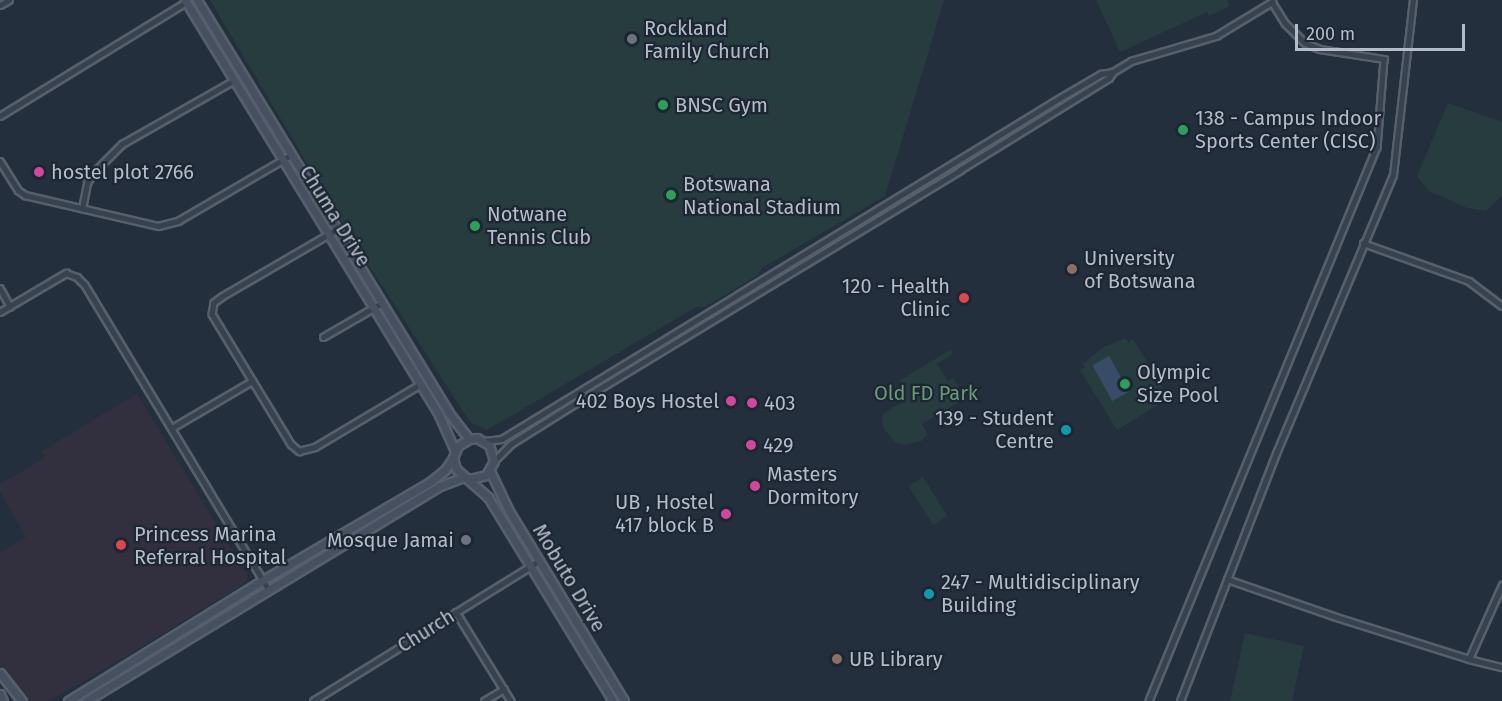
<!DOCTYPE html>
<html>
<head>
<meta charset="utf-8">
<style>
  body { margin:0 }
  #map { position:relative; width:1502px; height:701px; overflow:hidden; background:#242f3e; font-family:"Fira Sans",sans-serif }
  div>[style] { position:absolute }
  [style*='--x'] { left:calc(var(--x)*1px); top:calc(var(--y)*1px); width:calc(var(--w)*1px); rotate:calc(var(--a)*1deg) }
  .medical>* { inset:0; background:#32303f }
  .green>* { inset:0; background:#263c3f; transform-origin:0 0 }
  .water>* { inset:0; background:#394c67; transform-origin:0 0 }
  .roads { filter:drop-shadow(2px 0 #565f6c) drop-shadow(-2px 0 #565f6c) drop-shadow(0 2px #565f6c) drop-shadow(0 -2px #565f6c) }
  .street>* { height:4.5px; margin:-2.25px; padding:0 2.25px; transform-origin:2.25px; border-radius:2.25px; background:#38414e }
  .secondary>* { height:7px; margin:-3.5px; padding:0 3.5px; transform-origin:3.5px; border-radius:3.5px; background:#465061 }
  .dots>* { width:16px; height:16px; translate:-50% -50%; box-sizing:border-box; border:3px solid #1d2633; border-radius:50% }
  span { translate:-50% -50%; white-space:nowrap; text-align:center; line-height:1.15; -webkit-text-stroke:4.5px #1d2633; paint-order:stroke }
  .poi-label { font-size:20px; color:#b4bcc9 }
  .left { translate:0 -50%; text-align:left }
  .right { translate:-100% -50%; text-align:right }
  .street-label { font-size:20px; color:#b4bcc9 }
  .park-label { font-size:20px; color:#6b9a76 }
  .scale { position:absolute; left:1295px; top:24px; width:170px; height:27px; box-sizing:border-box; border:3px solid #b4bcc9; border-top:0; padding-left:8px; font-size:18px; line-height:21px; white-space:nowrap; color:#b4bcc9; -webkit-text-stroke:4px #1d2633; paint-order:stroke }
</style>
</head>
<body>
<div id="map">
  <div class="medical">
    <div style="clip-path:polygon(137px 394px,248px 576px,244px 584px,95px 675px,48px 701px,31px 701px,22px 695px,0 665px,0 553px,26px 537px,0 492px,0 484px,45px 458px,42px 451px)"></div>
  </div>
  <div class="green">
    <div style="clip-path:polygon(210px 0,944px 0,885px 196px,762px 268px,758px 275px,705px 307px,696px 307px,487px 430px,470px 422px,352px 239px)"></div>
    <div style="clip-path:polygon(1096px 0,1227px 0,1230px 6px,1209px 16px,1207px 12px,1120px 52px)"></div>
    <div style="clip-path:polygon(1448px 103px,1502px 122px,1502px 195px,1486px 211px,1467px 208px,1429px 191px,1417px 176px)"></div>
    <div style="clip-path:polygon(1125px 338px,1128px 342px,1133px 339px,1169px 398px,1117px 430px,1080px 370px,1085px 367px,1083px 364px,1102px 348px)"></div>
    <div style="clip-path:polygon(950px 350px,953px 354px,937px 364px,948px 381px,953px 378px,965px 398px,922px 424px,928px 435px,921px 441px,904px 445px,895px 442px,884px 429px,882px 420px,883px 414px,902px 402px,894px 388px,901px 384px,899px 381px)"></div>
    <div style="left:923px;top:477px;width:46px;height:17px;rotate:58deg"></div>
    <div style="clip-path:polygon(1245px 633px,1304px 646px,1292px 701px,1230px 701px)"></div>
  </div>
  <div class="water">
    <div style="left:1109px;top:356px;width:41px;height:19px;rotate:61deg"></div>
  </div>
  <div class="roads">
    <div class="street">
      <div style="--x:0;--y:5;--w:10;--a:-29"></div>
      <div style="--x:0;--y:116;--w:218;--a:-31.5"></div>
      <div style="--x:0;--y:161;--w:34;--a:58"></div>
      <div style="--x:18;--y:190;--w:9;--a:36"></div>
      <div style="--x:25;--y:195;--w:137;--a:13.1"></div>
      <div style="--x:158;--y:226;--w:21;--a:-14"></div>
      <div style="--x:178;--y:221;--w:131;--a:-30.3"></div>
      <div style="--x:82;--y:209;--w:26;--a:-79"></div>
      <div style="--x:87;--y:183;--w:12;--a:-59"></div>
      <div style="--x:93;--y:173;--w:41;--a:-45"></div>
      <div style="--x:122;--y:144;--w:128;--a:-29.6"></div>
      <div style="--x:337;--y:230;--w:133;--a:149.8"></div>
      <div style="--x:222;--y:297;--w:10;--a:143"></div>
      <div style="--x:214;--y:303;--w:11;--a:100"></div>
      <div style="--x:212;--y:314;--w:152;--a:58.7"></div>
      <div style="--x:291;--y:444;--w:11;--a:41"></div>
      <div style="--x:299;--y:451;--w:16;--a:-14"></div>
      <div style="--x:315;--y:447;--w:121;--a:-30.8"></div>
      <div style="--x:1363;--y:243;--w:113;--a:19.7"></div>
      <div style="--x:1469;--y:281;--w:41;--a:37.1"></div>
      <div style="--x:0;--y:288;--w:21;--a:61"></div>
      <div style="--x:0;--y:312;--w:77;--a:-30.6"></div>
      <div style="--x:66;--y:273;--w:12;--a:20"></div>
      <div style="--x:77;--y:277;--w:11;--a:45"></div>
      <div style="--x:85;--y:285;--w:354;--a:58.9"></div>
      <div style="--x:323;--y:337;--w:68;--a:-30"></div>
      <div style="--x:172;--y:428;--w:93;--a:-30.4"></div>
      <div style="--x:484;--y:441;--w:18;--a:-6"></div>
      <div style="--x:502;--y:439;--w:654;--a:-31.43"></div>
      <div style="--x:1060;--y:98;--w:48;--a:-30.3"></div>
      <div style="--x:1101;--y:74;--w:12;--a:-9"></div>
      <div style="--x:494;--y:461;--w:24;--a:-45"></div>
      <div style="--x:511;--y:444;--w:77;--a:-32.2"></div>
      <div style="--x:576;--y:403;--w:449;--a:-31.2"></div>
      <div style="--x:960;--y:170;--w:175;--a:-31.7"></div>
      <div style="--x:1109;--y:78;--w:7;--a:-56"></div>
      <div style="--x:1113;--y:72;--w:21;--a:-31"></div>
      <div style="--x:1131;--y:61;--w:89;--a:-16.4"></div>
      <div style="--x:1216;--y:36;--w:66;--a:-31.3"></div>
      <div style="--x:1272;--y:2;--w:25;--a:58"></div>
      <div style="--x:1285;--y:23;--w:28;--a:45"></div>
      <div style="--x:1305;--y:43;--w:16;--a:22"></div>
      <div style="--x:1320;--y:49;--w:65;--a:8.9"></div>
      <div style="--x:1384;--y:59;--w:88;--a:94.5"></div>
      <div style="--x:1377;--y:147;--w:599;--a:112.37"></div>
      <div style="--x:1227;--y:579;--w:115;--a:19.2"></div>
      <div style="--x:1336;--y:617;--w:139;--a:17.5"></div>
      <div style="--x:1469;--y:659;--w:34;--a:14"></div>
      <div style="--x:456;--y:612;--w:105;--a:58.3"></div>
      <div style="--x:1469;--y:659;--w:81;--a:-66"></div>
      <div style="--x:313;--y:701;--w:266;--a:-31.8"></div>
      <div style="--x:484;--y:701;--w:23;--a:-31"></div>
      <div style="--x:1180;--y:701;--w:268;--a:-68.8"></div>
      <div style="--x:1277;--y:451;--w:299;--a:-67.2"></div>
      <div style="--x:1393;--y:175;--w:176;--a:-83.5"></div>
    </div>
    <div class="secondary">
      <div style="--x:185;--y:0;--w:487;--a:58.5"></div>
      <div style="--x:439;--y:415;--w:39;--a:66"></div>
      <div style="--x:197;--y:0;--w:482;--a:58.6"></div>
      <div style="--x:448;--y:412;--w:34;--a:52"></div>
      <div style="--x:490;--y:471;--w:44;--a:64.6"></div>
      <div style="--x:509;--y:511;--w:222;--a:58.8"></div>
      <div style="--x:470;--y:479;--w:16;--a:-14"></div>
      <div style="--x:486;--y:475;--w:16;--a:-60"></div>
      <div style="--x:494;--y:461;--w:17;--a:-107"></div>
      <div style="--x:489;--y:445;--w:14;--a:-150"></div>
      <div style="--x:477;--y:438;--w:8;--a:173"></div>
      <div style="--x:469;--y:439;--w:13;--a:148"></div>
      <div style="--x:458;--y:446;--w:13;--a:113"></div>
      <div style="--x:453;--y:458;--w:11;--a:75"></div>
      <div style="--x:456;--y:469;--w:43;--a:41.2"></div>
      <div style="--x:488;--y:497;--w:239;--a:58.5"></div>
      <div style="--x:0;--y:673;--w:36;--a:52"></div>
      <div style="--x:0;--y:694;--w:8;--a:67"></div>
      <div style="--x:68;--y:701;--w:229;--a:-31.8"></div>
      <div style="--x:263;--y:580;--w:194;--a:-30.4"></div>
      <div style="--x:430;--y:482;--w:19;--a:-39"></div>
      <div style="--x:445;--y:470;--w:14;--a:-56"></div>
      <div style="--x:86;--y:701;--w:414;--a:-31.3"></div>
      <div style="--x:440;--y:486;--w:26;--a:-21"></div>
    </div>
  </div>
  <div class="dots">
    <div style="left:632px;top:39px;background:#6b7280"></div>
    <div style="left:663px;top:105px;background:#2e9e5b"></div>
    <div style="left:1183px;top:130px;background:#2e9e5b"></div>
    <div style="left:39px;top:172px;background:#d1479c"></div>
    <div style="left:671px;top:195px;background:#2e9e5b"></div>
    <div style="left:475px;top:226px;background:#2e9e5b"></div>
    <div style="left:1072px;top:269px;background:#8d6e63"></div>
    <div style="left:964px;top:298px;background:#e0444e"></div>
    <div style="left:1125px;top:384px;background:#2e9e5b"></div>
    <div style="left:731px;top:401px;background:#d1479c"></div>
    <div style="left:752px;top:403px;background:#d1479c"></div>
    <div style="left:1066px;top:430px;background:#0f9aa8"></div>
    <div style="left:751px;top:445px;background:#d1479c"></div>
    <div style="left:755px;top:486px;background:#d1479c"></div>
    <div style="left:726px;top:514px;background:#d1479c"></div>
    <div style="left:466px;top:540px;background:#6b7280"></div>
    <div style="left:121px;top:545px;background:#e0444e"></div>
    <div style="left:929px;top:594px;background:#0f9aa8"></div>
    <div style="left:837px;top:659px;background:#8d6e63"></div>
  </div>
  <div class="poi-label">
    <span class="left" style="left:644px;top:40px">Rockland<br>Family Church</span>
    <span class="left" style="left:675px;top:105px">BNSC Gym</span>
    <span class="left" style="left:1195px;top:130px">138 - Campus Indoor<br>Sports Center (CISC)</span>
    <span class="left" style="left:51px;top:172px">hostel plot 2766</span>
    <span class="left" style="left:683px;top:196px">Botswana<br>National Stadium</span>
    <span class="left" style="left:487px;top:226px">Notwane<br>Tennis Club</span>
    <span class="left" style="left:1084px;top:270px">University<br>of Botswana</span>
    <span class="right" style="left:950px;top:298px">120 - Health<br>Clinic</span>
    <span class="left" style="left:1137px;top:384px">Olympic<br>Size Pool</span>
    <span class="right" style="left:719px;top:401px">402 Boys Hostel</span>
    <span class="left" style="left:764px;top:403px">403</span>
    <span class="right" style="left:1054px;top:430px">139 - Student<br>Centre</span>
    <span class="left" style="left:763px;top:445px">429</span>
    <span class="left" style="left:767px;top:486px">Masters<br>Dormitory</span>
    <span class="right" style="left:714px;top:514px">UB , Hostel<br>417 block B</span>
    <span class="left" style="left:134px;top:546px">Princess Marina<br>Referral Hospital</span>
    <span class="right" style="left:454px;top:540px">Mosque Jamai</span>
    <span class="left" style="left:941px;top:594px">247 - Multidisciplinary<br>Building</span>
    <span class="left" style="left:849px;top:659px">UB Library</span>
  </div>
  <div class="street-label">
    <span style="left:335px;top:216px;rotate:58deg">Chuma Drive</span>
    <span style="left:569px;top:578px;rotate:59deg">Mobuto Drive</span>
    <span style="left:426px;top:631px;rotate:-32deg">Church</span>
  </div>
  <div class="park-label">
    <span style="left:926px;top:393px">Old FD Park</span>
  </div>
  <div class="scale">200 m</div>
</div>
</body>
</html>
